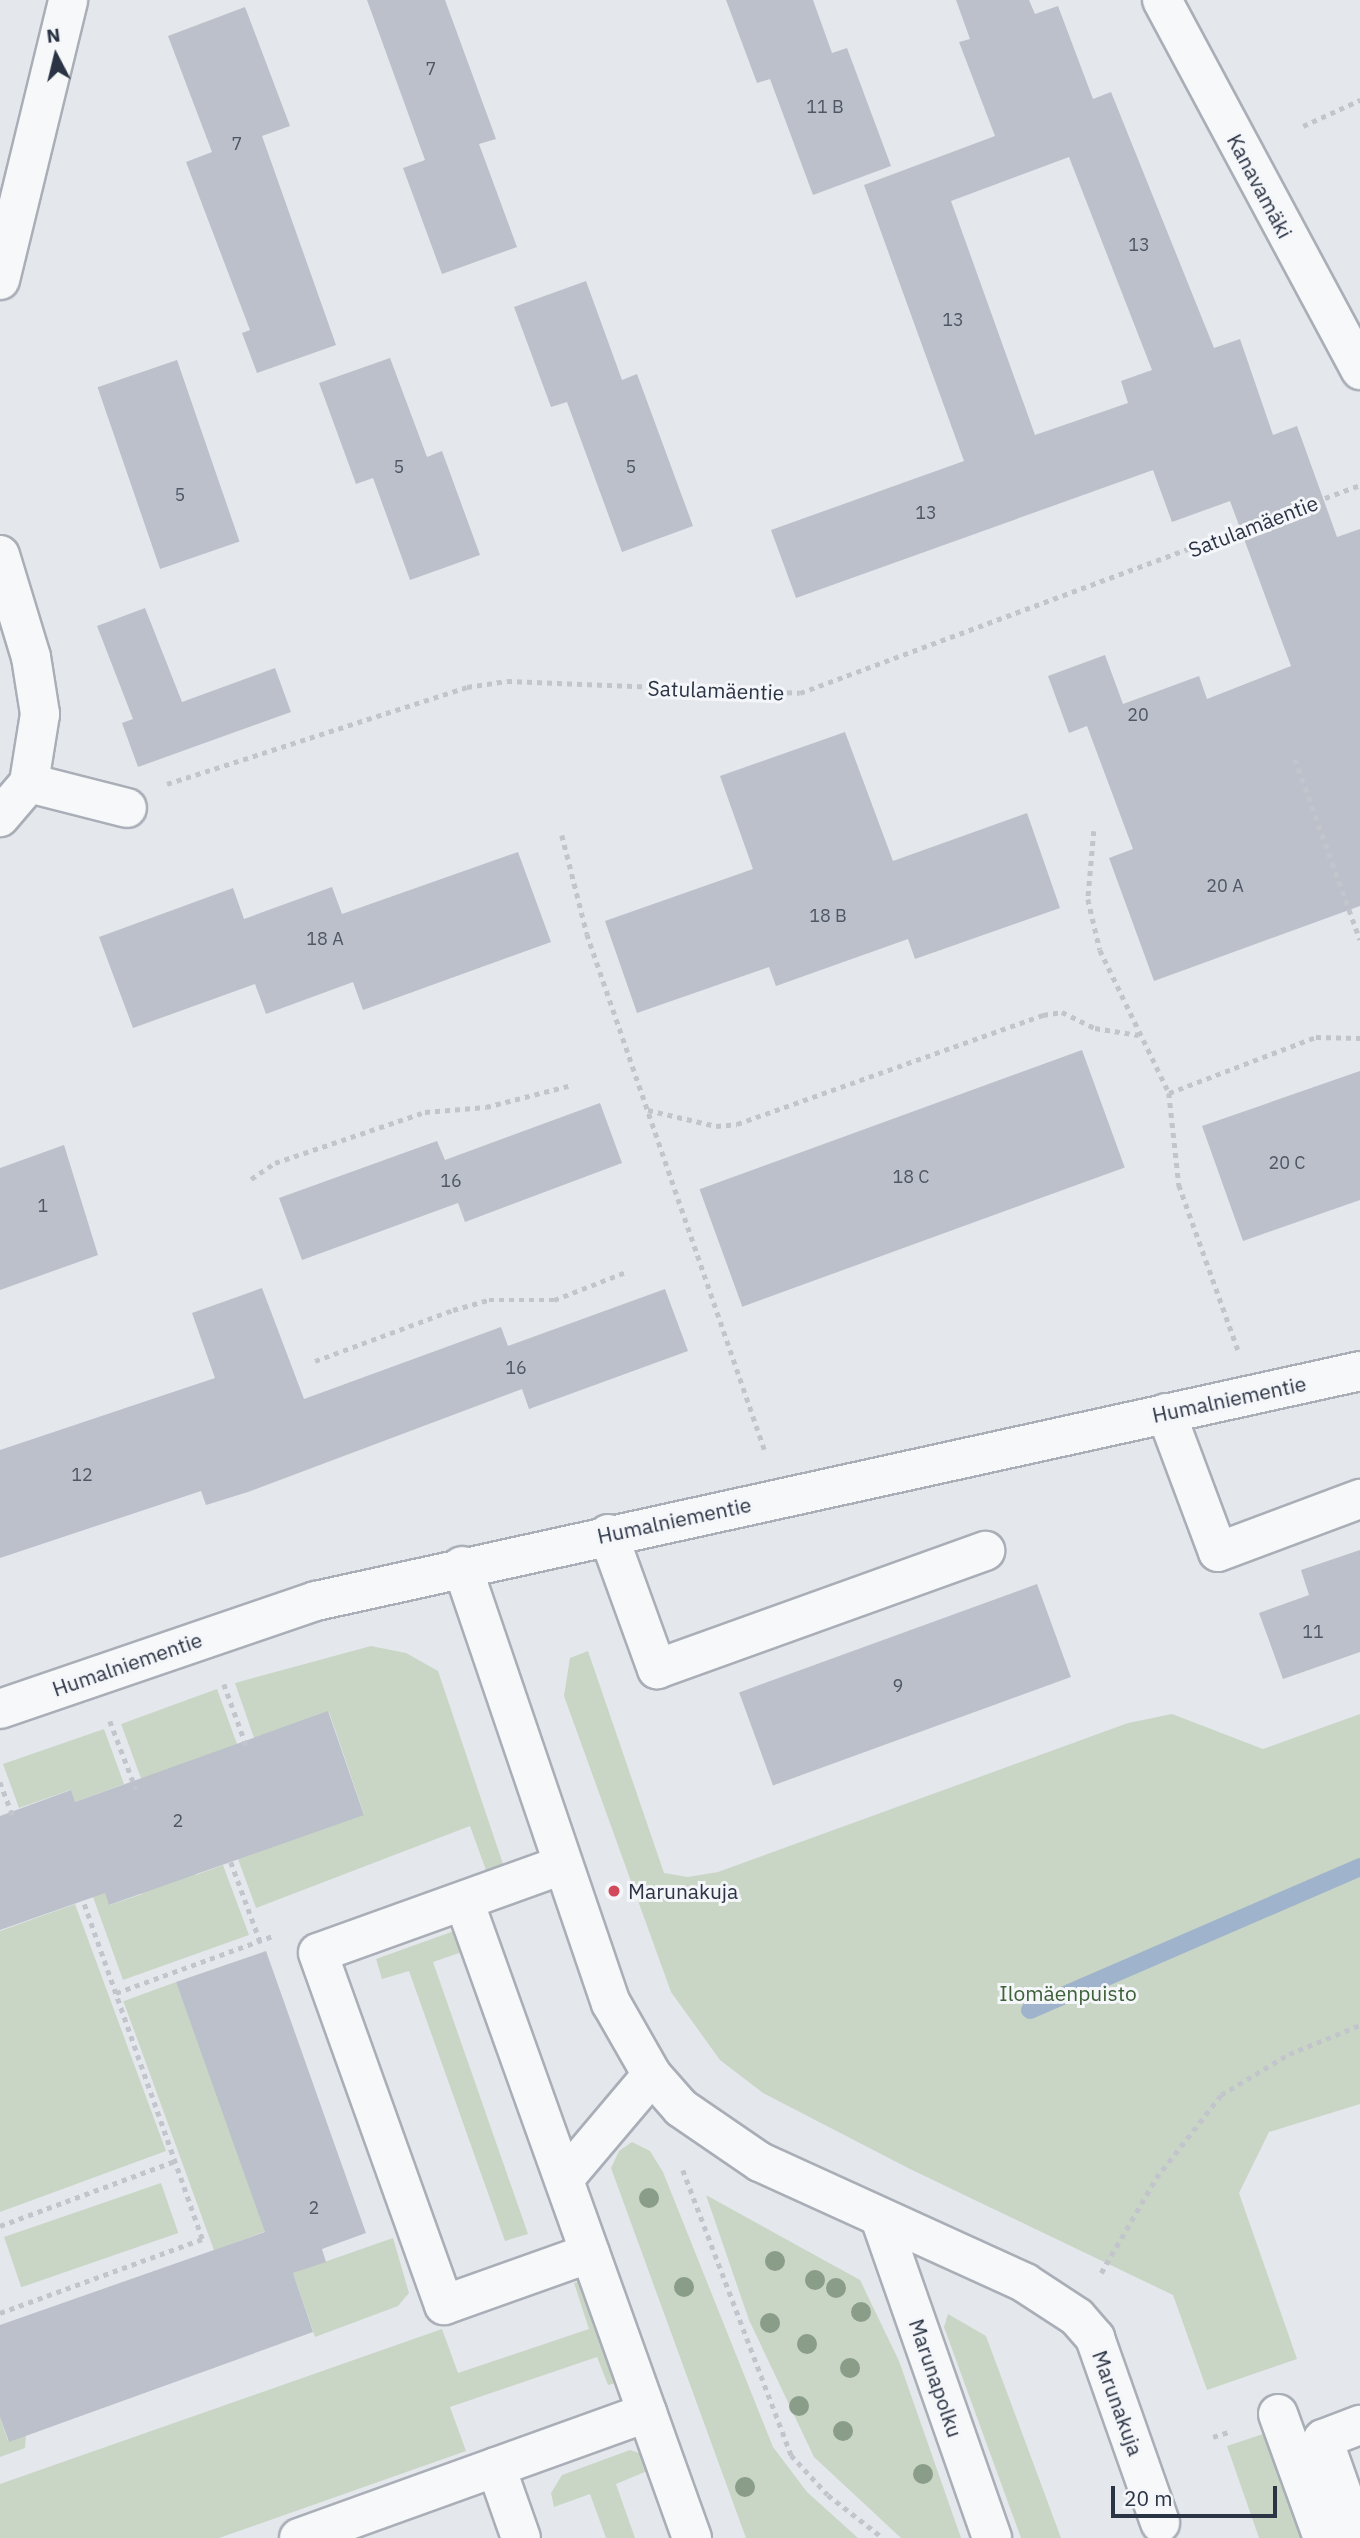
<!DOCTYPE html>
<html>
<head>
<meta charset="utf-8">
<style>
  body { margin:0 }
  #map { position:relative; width:1360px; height:2538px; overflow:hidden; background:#e4e7ec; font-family:"IBM Plex Sans",sans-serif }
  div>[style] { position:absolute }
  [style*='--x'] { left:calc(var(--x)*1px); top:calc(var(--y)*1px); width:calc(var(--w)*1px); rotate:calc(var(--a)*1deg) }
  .green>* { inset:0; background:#c9d6c5; transform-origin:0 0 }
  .stream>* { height:18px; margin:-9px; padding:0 9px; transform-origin:9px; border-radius:9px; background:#9fb4cc }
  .building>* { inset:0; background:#bbc0ca; transform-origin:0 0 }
  .path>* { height:4.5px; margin-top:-2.25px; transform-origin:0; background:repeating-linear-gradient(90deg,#c2c5cb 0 5px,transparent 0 10px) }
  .roads { filter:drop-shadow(2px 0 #a9aeb7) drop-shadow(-2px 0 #a9aeb7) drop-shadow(0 2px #a9aeb7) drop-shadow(0 -2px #a9aeb7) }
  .minor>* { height:38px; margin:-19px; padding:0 19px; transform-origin:19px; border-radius:19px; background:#f7f8fa }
  .trees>* { width:20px; height:20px; margin:-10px; border-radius:50%; background:#899d89 }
  .dots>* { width:19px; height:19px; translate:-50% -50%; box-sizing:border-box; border:4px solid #f4f6f9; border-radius:50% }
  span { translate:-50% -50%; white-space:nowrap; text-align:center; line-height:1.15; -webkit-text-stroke:6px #f4f6f9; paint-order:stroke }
  .number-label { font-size:18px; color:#4f5766 }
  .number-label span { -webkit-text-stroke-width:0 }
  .street-label { font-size:21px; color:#2b3445 }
  .poi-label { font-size:21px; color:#2b3445 }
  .left { translate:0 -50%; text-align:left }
  .park-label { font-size:21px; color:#3f6138 }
  .north { position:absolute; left:21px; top:21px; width:70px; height:70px; -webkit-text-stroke:5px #f4f6f9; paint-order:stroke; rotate:353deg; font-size:19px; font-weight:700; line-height:28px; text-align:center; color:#2b3445 }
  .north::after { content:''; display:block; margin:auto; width:24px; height:32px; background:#2b3445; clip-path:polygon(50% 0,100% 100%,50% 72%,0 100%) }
  .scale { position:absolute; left:1111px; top:2486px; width:166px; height:32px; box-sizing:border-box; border:4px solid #2b3445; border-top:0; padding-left:9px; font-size:21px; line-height:24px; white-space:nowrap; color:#2b3445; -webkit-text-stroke:5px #f4f6f9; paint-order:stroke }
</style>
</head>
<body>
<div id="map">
  <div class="green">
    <div style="clip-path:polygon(371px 1646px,406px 1653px,438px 1671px,504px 1867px,487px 1873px,470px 1826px,256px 1908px,238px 1859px,364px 1814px,329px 1712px,254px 1738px,235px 1683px)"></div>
    <div style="clip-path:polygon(588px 1651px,664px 1873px,688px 1877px,718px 1872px,1128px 1723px,1172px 1714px,1263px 1749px,1360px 1714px,1360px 2104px,1269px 2132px,1239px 2193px,1297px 2359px,1207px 2390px,1173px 2295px,910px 2169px,763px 2093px,720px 2060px,671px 1992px,564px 1696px,570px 1658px)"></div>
    <div style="left:217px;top:1689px;width:59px;height:102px;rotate:70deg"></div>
    <div style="clip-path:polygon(104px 1729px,124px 1784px,75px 1802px,70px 1790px,19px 1808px,3px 1764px)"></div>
    <div style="clip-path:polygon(191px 1862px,196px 1875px,223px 1865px,249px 1935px,123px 1980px,93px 1897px,105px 1892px,110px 1905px,142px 1894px,138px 1881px)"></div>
    <div style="clip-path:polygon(75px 1904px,166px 2151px,0 2212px,0 1931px)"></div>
    <div style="clip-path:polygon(454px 1931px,462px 1952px,433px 1962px,528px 2234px,505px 2241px,409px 1971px,382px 1979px,376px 1959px)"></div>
    <div style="left:176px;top:1982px;width:265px;height:56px;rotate:70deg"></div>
    <div style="clip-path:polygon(632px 2142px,650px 2151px,663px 2172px,773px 2447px,807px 2492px,858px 2538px,746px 2538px,611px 2168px,619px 2151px)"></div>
    <div style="left:161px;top:2183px;width:53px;height:166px;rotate:71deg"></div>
    <div style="clip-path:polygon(706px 2195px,860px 2280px,899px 2361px,961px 2538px,901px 2538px,814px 2457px,749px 2320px)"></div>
    <div style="clip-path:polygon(393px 2238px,409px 2293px,398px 2306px,315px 2337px,293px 2273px)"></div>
    <div style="clip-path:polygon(594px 2276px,631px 2379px,608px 2385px,597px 2357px,450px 2407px,466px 2451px,219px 2538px,0 2538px,0 2484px,442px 2329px,458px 2373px,589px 2329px,574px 2283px)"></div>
    <div style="clip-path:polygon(948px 2314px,986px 2336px,1061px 2538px,1021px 2538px,944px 2327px)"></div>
    <div style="clip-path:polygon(0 2417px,8px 2441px,26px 2435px,25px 2448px,0 2457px)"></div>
    <div style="clip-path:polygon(1272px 2431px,1312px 2538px,1259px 2538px,1227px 2446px)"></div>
    <div style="clip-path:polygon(630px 2450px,645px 2455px,652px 2469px,616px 2484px,635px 2538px,606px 2538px,590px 2494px,554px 2507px,551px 2493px,562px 2475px)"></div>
  </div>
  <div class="stream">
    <div style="--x:1030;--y:2010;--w:360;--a:-23.4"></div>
  </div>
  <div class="building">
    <div style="clip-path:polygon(367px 0,445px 0,496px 139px,479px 144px,517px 247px,442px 274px,403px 168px,425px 160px)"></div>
    <div style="clip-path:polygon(726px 0,813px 0,832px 53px,847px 48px,891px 166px,813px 195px,770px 79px,757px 83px)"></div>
    <div style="clip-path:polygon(evenodd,956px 0,1029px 0,1035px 14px,1058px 6px,1093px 99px,1111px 92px,1214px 348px,1240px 339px,1273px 435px,1297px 426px,1337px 537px,1360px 529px,1360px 906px,1154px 981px,1109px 858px,1133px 849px,1087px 726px,1069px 733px,1048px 676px,1105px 655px,1123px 704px,1199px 676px,1207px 699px,1291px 666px,1230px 501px,1172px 522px,1153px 470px,796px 598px,771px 530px,964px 461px,864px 185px,995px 136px,959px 42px,970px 39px,956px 0,1069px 157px,1152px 370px,1121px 381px,1128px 403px,1035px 435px,951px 201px,1069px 157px)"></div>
    <div style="clip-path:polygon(245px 7px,290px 126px,262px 136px,336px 345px,257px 373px,242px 333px,250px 330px,186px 162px,212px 152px,168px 36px)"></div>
    <div style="clip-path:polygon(586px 281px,622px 380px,637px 374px,693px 526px,622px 552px,567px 402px,551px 407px,514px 307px)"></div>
    <div style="clip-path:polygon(390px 358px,427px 457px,442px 451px,480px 555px,410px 580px,373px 478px,356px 484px,319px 383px)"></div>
    <div style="left:177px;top:360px;width:192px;height:84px;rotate:71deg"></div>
    <div style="clip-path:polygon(145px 608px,182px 702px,275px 668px,291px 712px,138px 767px,122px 723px,133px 719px,97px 626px)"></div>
    <div style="clip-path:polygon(845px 732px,893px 861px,1027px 813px,1060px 908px,915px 959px,908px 939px,776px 986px,769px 967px,637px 1013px,605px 921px,753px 869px,720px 776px)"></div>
    <div style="clip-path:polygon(518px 852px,551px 942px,363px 1010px,353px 982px,266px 1014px,255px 984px,133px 1028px,99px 937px,233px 888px,244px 919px,332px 887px,342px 914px)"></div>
    <div style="left:1082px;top:1050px;width:125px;height:407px;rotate:70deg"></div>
    <div style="clip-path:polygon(1360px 1071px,1360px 1200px,1243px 1241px,1202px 1126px)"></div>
    <div style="clip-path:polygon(600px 1103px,622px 1163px,465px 1222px,458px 1203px,302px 1260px,279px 1198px,437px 1141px,445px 1160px)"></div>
    <div style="clip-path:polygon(64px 1145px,98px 1255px,0 1290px,0 1168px)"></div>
    <div style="clip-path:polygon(262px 1288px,304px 1399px,501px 1327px,508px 1346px,665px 1289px,688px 1351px,529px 1409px,522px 1389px,248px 1492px,206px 1505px,201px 1491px,0 1558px,0 1450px,215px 1378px,192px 1313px)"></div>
    <div style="clip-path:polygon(1360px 1550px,1360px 1652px,1283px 1679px,1259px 1613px,1309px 1595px,1301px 1570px)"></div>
    <div style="left:1037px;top:1584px;width:99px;height:317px;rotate:70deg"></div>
    <div style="clip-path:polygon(328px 1711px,364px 1815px,109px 1905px,105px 1893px,0 1930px,0 1816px,71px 1790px,75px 1802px)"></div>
    <div style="clip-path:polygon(266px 1951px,366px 2233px,322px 2249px,326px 2262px,293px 2273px,313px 2332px,9px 2442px,0 2417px,0 2325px,265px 2232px,176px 1982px)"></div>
  </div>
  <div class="path">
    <div style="--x:1303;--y:126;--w:63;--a:-24.5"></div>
    <div style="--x:1295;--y:759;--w:192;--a:70.2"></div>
    <div style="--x:167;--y:784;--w:315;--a:-17.9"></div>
    <div style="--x:467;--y:687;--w:40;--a:-8.5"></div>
    <div style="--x:507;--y:681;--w:293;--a:2.3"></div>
    <div style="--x:800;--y:693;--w:597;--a:-20.38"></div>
    <div style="--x:1094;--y:831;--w:68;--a:95"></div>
    <div style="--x:1088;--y:899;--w:52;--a:76.8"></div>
    <div style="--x:1100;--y:950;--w:159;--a:64.2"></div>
    <div style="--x:1169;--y:1093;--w:93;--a:83.8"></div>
    <div style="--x:1179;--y:1185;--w:175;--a:70.3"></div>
    <div style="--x:562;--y:835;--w:102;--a:75.8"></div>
    <div style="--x:587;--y:934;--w:547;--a:71"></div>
    <div style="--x:1169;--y:1093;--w:157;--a:-20.9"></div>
    <div style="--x:1316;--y:1037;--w:44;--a:1.3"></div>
    <div style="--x:648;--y:1110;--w:70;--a:13.2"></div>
    <div style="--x:716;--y:1126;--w:21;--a:-5"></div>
    <div style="--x:737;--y:1124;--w:325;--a:-19.6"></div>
    <div style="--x:1043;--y:1015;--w:19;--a:-9"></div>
    <div style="--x:1062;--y:1012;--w:37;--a:26"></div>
    <div style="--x:1095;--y:1028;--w:44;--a:9.2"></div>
    <div style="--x:251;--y:1179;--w:29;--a:-34"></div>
    <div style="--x:275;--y:1163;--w:158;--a:-18.8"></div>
    <div style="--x:425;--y:1112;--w:61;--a:-4.7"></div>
    <div style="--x:486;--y:1107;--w:85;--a:-14.4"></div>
    <div style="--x:315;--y:1361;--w:147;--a:-20.3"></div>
    <div style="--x:453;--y:1310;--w:37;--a:-16"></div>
    <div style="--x:489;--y:1300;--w:65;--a:0"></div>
    <div style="--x:554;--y:1300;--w:77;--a:-21.3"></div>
    <div style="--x:224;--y:1684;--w:70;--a:70"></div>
    <div style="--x:110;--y:1721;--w:73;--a:69.1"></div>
    <div style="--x:0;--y:1782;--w:40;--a:69"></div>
    <div style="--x:231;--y:1862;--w:84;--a:69.8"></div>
    <div style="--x:116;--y:1993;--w:167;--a:-20"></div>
    <div style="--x:683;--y:2170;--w:305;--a:69.2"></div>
    <div style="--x:791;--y:2455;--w:54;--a:47.2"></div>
    <div style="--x:828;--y:2495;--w:70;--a:38"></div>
    <div style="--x:0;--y:2226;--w:187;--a:-20.4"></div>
    <div style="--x:1101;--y:2273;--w:110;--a:-59.9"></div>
    <div style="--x:1156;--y:2178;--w:105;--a:-51.9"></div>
    <div style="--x:1221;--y:2095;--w:79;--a:-31.1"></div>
    <div style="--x:1289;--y:2054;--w:77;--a:-22.2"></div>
    <div style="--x:0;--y:2313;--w:215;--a:-20.1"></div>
    <div style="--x:202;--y:2239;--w:358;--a:-109.4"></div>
    <div style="--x:1213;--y:2437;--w:19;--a:-18"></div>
  </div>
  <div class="roads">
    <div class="minor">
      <div style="--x:1162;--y:0;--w:420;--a:61.8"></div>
      <div style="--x:0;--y:280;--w:288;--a:-76.3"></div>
      <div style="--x:0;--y:555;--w:107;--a:73.1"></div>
      <div style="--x:31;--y:657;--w:58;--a:81"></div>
      <div style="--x:40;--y:714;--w:70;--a:99.1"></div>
      <div style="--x:29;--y:783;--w:45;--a:130.5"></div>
      <div style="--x:29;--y:783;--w:101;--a:14.3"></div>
      <div style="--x:1166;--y:1413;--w:148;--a:69.5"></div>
      <div style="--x:1218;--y:1552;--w:152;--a:-20.5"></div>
      <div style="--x:608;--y:1534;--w:144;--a:70.1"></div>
      <div style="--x:657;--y:1669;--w:349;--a:-19.8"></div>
      <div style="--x:462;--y:1566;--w:462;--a:71.2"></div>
      <div style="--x:611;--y:2003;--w:83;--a:60.3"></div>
      <div style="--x:652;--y:2075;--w:44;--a:48.7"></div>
      <div style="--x:681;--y:2108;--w:96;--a:34.4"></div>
      <div style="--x:760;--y:2162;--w:291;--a:24.5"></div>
      <div style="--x:1025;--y:2283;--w:62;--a:33.2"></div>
      <div style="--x:1077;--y:2317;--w:28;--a:49"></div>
      <div style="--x:1095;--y:2338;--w:196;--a:70.6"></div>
      <div style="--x:0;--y:1709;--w:334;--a:-18.9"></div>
      <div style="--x:316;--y:1601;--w:1069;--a:-12.42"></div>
      <div style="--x:562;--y:1865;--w:259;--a:160.2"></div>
      <div style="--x:318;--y:1953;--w:374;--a:70.3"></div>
      <div style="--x:444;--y:2305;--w:155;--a:-19.6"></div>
      <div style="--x:464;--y:1901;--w:677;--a:70.31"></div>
      <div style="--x:564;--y:2179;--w:136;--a:-49.8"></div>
      <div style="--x:880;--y:2218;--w:339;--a:70.7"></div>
      <div style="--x:1278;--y:2414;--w:132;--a:70.1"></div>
      <div style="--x:496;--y:2467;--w:75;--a:70.6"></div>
      <div style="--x:299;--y:2538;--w:370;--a:-19.8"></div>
      <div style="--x:1358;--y:2538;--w:105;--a:-109.5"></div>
      <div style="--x:1323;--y:2439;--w:40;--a:-21"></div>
    </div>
  </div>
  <div class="trees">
    <div style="left:649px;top:2198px"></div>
    <div style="left:775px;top:2261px"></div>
    <div style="left:815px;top:2280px"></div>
    <div style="left:684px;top:2287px"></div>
    <div style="left:836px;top:2288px"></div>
    <div style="left:861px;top:2312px"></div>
    <div style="left:770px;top:2323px"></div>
    <div style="left:807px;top:2344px"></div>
    <div style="left:850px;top:2368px"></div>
    <div style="left:799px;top:2406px"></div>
    <div style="left:843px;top:2431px"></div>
    <div style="left:923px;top:2474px"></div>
    <div style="left:745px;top:2487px"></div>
  </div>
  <div class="dots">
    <div style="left:614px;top:1891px;background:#d1495b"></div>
  </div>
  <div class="number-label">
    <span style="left:431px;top:69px">7</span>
    <span style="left:825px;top:107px">11 B</span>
    <span style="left:237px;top:144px">7</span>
    <span style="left:1139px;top:245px">13</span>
    <span style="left:953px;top:320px">13</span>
    <span style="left:399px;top:467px">5</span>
    <span style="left:631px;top:467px">5</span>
    <span style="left:180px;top:495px">5</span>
    <span style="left:926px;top:513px">13</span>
    <span style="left:1138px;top:715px">20</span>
    <span style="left:1225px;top:886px">20 A</span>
    <span style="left:828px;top:916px">18 B</span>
    <span style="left:325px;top:939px">18 A</span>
    <span style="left:1287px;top:1163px">20 C</span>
    <span style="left:911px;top:1177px">18 C</span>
    <span style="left:451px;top:1181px">16</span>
    <span style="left:43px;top:1206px">1</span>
    <span style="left:516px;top:1368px">16</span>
    <span style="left:82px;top:1475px">12</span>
    <span style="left:1313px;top:1632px">11</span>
    <span style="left:898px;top:1686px">9</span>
    <span style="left:178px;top:1821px">2</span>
    <span style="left:314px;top:2208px">2</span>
  </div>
  <div class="street-label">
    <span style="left:1260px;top:186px;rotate:62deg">Kanavamäki</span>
    <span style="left:1253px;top:526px;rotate:-21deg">Satulamäentie</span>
    <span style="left:716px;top:690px;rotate:2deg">Satulamäentie</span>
    <span style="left:1229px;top:1399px;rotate:-12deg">Humalniementie</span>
    <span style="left:674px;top:1520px;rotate:-12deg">Humalniementie</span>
    <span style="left:127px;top:1664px;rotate:-19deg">Humalniementie</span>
    <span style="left:936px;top:2378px;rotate:71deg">Marunapolku</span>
    <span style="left:1118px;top:2403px;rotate:70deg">Marunakuja</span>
  </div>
  <div class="poi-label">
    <span class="left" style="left:628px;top:1891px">Marunakuja</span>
  </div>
  <div class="park-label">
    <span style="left:1068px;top:1993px">Ilomäenpuisto</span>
  </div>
  <div class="north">N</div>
  <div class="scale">20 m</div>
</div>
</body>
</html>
